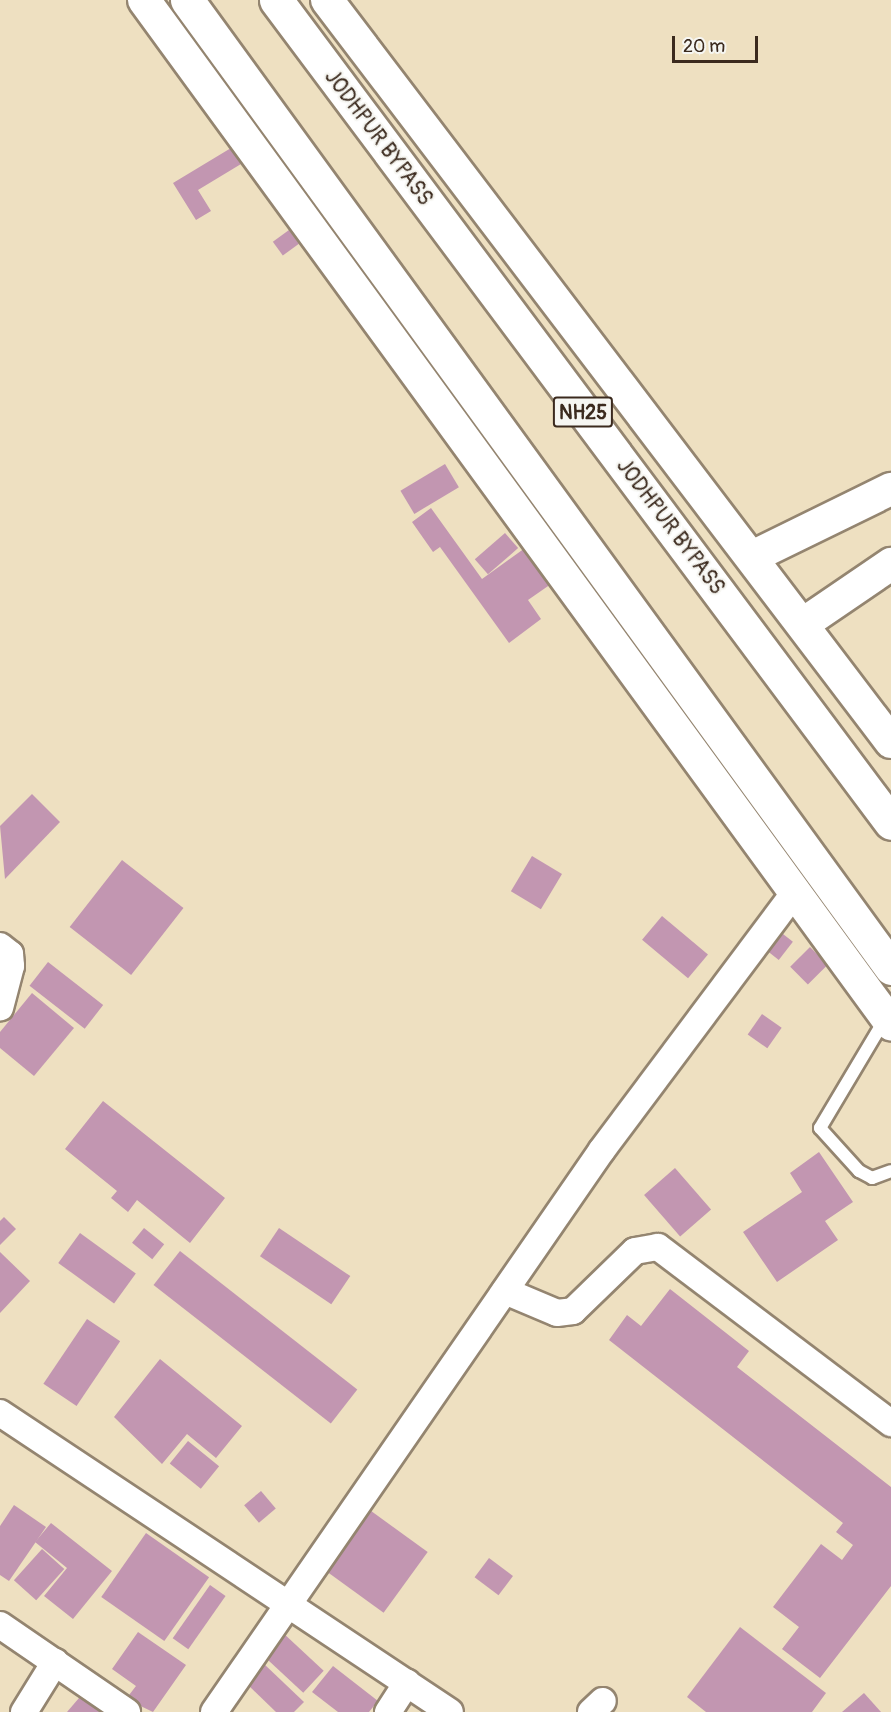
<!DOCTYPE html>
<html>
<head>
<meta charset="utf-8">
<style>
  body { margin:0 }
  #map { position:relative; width:891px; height:1712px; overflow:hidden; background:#eee0c1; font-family:Pangolin,sans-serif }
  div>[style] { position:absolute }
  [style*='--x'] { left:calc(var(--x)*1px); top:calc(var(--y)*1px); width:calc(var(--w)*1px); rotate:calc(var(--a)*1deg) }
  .building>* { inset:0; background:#c296b1; transform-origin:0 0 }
  .roads { filter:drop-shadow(2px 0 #948570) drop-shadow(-2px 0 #948570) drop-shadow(0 2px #948570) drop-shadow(0 -2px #948570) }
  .service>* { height:12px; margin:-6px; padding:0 6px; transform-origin:6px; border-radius:6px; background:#fff }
  .minor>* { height:26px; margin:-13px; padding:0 13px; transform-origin:13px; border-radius:13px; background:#fff }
  .tertiary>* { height:32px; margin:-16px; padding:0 16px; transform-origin:16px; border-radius:16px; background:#fff }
  .trunk>* { height:33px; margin:-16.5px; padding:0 16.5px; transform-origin:16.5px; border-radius:16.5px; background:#fff }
  span { translate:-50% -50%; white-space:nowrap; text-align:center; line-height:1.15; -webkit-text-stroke:4.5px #f6f6f2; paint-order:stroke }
  .shield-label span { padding:2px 4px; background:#f6f6f2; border:2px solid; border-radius:4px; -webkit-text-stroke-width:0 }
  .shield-label { font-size:20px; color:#3b2a1e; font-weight:700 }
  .street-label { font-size:21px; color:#3b2a1e }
  .scale { position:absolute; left:672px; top:36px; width:86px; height:27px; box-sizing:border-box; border:3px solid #3b2a1e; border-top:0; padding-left:8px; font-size:18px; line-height:21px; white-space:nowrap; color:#3b2a1e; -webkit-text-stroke:4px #f6f6f2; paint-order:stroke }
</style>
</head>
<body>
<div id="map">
  <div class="building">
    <div style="clip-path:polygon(231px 148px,241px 164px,198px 190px,211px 211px,196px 220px,173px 183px)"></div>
    <div style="left:289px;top:230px;width:17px;height:20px;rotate:54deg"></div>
    <div style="left:445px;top:464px;width:27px;height:52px;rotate:59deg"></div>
    <div style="clip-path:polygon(431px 508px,482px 579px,525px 548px,551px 584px,528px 600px,541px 619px,509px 643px,440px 547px,433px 552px,412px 522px)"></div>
    <div style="left:505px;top:533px;width:20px;height:40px;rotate:49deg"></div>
    <div style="clip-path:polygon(32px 794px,60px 822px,5px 879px,0 826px)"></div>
    <div style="left:532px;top:856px;width:35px;height:41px;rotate:31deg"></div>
    <div style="left:122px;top:860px;width:78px;height:85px;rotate:38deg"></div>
    <div style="left:662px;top:916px;width:60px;height:31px;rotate:40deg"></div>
    <div style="left:774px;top:927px;width:24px;height:23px;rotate:38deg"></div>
    <div style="left:810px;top:947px;width:25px;height:28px;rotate:45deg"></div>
    <div style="left:48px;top:962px;width:70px;height:30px;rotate:38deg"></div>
    <div style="clip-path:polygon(32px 993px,74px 1028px,34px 1076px,0 1048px,0 1032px)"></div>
    <div style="left:762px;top:1014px;width:24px;height:25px;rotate:35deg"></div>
    <div style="clip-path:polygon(103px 1101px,225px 1198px,190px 1243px,137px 1200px,128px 1212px,111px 1198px,117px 1191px,65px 1149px)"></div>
    <div style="clip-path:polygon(819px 1152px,853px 1202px,825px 1221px,838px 1240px,777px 1282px,743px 1232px,802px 1192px,790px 1173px)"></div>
    <div style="left:675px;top:1168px;width:55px;height:41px;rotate:49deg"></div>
    <div style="clip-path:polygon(4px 1217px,16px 1229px,0 1245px,0 1221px)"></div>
    <div style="left:144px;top:1228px;width:26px;height:19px;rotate:39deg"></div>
    <div style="left:279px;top:1228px;width:86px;height:34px;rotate:34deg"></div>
    <div style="left:80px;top:1233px;width:69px;height:37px;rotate:36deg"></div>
    <div style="left:180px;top:1251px;width:225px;height:43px;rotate:38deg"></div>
    <div style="clip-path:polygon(0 1252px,30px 1281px,0 1313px)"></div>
    <div style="clip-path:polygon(670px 1289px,749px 1351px,737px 1367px,891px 1487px,891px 1586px,820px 1678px,782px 1649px,799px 1627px,773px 1607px,821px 1544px,842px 1560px,853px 1545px,836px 1532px,843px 1523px,609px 1340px,627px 1315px,641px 1326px)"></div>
    <div style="left:87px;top:1319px;width:40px;height:78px;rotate:34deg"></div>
    <div style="clip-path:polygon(160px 1359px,242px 1426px,216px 1458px,187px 1434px,162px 1464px,114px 1417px)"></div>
    <div style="left:188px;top:1441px;width:40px;height:29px;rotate:39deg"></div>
    <div style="left:261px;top:1491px;width:23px;height:22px;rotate:50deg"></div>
    <div style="clip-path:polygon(14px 1505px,46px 1527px,9px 1581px,0 1575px,0 1526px)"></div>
    <div style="left:367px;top:1508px;width:75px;height:75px;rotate:36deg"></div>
    <div style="clip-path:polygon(51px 1523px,112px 1571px,73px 1619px,44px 1596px,67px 1568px,35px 1542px)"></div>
    <div style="left:146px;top:1533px;width:77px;height:78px;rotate:35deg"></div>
    <div style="left:42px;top:1549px;width:30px;height:42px;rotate:42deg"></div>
    <div style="left:489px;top:1558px;width:30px;height:24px;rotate:37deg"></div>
    <div style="left:210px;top:1585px;width:19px;height:65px;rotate:35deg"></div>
    <div style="clip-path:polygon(740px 1627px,826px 1693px,812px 1712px,706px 1712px,687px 1697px)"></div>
    <div style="clip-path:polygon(138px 1632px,186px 1665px,153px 1712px,126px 1699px,136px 1686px,112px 1669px)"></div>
    <div style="left:282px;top:1632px;width:57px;height:30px;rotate:43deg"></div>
    <div style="clip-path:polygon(263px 1663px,304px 1702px,294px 1712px,276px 1712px,245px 1682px)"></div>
    <div style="clip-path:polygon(333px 1666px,378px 1701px,369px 1712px,338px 1712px,312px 1692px)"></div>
    <div style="clip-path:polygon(85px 1691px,109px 1712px,67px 1712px)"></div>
    <div style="clip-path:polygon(864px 1693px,881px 1712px,842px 1712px)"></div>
  </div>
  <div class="roads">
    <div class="service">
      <div style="--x:885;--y:1019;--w:127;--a:120.8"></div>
      <div style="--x:820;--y:1128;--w:58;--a:47.8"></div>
      <div style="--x:859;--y:1171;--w:15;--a:28"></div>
      <div style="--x:872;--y:1178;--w:20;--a:-20"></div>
    </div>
    <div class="minor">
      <div style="--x:0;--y:946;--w:13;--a:39"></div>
      <div style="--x:10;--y:954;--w:12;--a:85"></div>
      <div style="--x:11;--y:966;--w:43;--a:104.7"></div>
      <div style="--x:505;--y:1291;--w:56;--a:22.9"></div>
      <div style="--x:557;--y:1313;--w:16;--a:-7"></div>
      <div style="--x:573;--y:1311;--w:86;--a:-44.1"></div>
      <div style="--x:635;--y:1251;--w:23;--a:-10"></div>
      <div style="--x:658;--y:1247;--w:292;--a:37.1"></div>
      <div style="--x:0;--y:1413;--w:540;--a:33.6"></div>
      <div style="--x:0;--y:1625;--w:154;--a:34.4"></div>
      <div style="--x:24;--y:1712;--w:59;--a:-58.2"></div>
      <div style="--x:214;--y:1712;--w:683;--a:-55.38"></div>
      <div style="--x:602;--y:1150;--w:324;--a:-53.2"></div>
      <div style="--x:388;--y:1712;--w:35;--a:-57"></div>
      <div style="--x:591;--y:1712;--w:16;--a:-43"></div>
    </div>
    <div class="tertiary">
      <div style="--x:144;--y:0;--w:1268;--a:53.89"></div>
      <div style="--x:327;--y:0;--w:932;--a:52.76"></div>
      <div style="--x:754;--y:556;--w:153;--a:-26.1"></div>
      <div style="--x:803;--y:624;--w:107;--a:-34.3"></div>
    </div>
    <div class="trunk">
      <div style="--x:187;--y:0;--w:1197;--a:53.97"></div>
      <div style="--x:276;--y:0;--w:1027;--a:53.23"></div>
    </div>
  </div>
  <div class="shield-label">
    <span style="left:583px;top:412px">NH25</span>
  </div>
  <div class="street-label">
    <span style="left:378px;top:138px;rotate:53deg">JODHPUR BYPASS</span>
    <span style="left:670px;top:527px;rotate:53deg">JODHPUR BYPASS</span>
  </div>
  <div class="scale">20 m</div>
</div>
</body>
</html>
